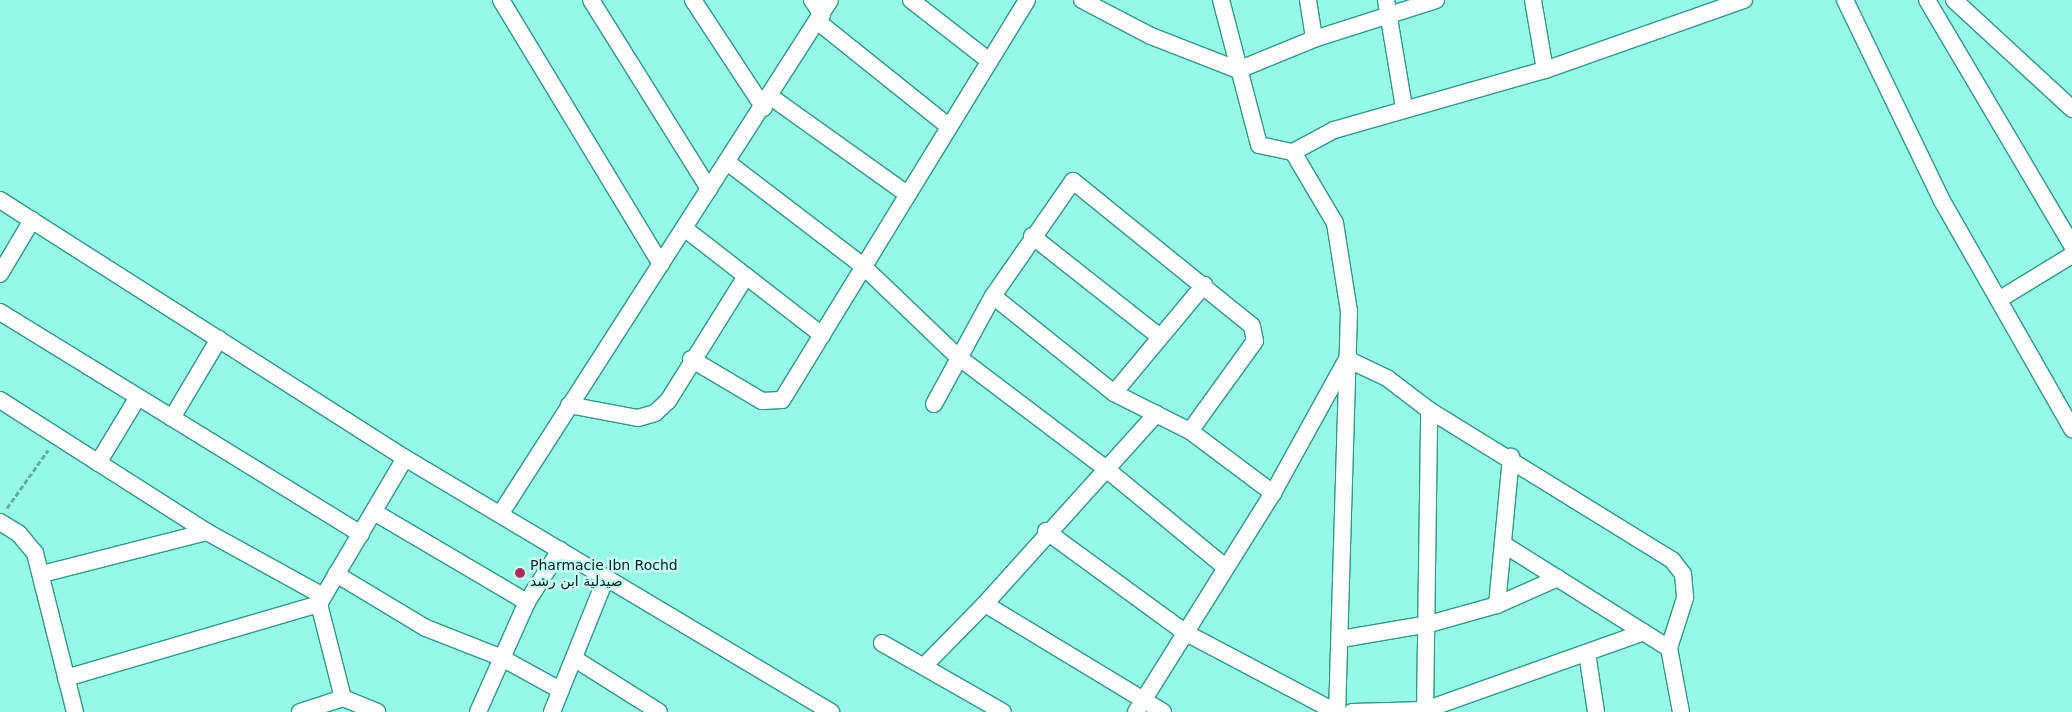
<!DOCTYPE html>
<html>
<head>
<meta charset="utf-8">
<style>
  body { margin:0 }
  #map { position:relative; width:2072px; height:712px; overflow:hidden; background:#96f9e8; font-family:"DejaVu Sans","Noto Sans Arabic",sans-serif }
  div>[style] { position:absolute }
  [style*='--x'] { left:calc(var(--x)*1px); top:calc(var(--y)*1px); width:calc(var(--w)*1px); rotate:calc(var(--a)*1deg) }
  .path>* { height:3px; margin-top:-1.5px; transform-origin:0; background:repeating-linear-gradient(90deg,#61aca0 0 5px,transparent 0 7.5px) }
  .roads { filter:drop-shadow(1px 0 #30998a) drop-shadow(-1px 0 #30998a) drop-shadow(0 1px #30998a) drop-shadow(0 -1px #30998a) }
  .minor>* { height:16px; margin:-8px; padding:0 8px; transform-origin:8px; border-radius:8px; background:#fff }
  .dots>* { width:14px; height:14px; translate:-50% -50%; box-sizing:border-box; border:2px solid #c7fef3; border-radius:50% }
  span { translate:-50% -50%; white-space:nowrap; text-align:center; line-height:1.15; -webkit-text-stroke:5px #c7fef3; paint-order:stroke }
  .poi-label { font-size:14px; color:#00201b }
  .left { translate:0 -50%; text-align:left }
</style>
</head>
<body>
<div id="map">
  <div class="path">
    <div style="--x:7;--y:508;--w:71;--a:-54.7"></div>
  </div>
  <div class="roads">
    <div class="minor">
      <div style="--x:501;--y:0;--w:309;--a:58.8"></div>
      <div style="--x:591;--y:0;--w:223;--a:58"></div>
      <div style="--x:693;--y:0;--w:129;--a:56.7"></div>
      <div style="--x:812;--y:0;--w:18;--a:56"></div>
      <div style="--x:911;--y:0;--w:98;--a:37.9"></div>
      <div style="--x:1082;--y:0;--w:78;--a:27.6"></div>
      <div style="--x:1151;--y:36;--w:93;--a:21.3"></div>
      <div style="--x:1238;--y:70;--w:82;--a:-22.2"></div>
      <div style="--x:1314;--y:39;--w:128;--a:-17.7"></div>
      <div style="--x:1221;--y:0;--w:150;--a:75.3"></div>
      <div style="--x:1259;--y:145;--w:35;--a:12"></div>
      <div style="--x:1293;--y:152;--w:82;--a:59.4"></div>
      <div style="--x:1335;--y:223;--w:89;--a:81"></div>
      <div style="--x:1349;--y:311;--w:401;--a:91.7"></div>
      <div style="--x:1308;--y:0;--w:39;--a:81"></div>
      <div style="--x:1386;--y:0;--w:109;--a:80.5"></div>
      <div style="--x:1533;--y:0;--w:71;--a:80.3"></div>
      <div style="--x:1845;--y:0;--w:221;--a:64.2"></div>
      <div style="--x:1941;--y:199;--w:265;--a:60.3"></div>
      <div style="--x:1927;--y:0;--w:285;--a:59.4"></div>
      <div style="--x:1954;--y:0;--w:161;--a:42.7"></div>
      <div style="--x:817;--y:21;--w:168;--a:38.7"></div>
      <div style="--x:771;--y:97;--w:167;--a:35.5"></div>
      <div style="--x:1293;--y:152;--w:47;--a:-28.2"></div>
      <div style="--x:1334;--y:130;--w:219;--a:-15.9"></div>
      <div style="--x:1545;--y:70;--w:211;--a:-19.4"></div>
      <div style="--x:727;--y:162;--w:171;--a:37.4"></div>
      <div style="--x:863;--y:266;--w:130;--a:43.8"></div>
      <div style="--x:957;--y:356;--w:186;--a:37.1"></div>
      <div style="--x:1105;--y:468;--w:156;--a:39.5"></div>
      <div style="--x:0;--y:200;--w:480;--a:32.5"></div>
      <div style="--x:405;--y:458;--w:496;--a:30.8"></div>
      <div style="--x:684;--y:228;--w:175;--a:37.8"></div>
      <div style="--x:1032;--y:236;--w:163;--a:38.3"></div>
      <div style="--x:0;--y:274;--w:63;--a:-59.3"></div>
      <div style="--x:993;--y:296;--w:155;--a:38.7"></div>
      <div style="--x:1114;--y:393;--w:85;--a:26.6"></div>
      <div style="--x:1190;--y:431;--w:104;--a:36.8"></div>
      <div style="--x:2000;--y:299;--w:84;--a:-31.4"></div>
      <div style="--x:0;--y:312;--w:424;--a:31.6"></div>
      <div style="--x:691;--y:359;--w:82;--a:30.6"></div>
      <div style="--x:762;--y:401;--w:20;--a:-3"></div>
      <div style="--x:782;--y:400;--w:469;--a:-58.5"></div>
      <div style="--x:1114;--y:393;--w:141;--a:-50.2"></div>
      <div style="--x:0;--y:400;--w:246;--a:32.5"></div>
      <div style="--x:207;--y:532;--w:132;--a:28.9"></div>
      <div style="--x:934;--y:404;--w:123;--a:-61.4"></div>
      <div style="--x:993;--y:296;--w:140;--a:-55.2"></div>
      <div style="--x:1073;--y:181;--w:230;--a:39"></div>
      <div style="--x:1252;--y:326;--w:15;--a:79"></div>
      <div style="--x:1255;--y:341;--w:111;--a:125.8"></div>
      <div style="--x:569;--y:405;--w:70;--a:10.7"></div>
      <div style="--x:638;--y:418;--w:18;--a:-16"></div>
      <div style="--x:655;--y:413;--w:18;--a:-43"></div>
      <div style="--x:668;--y:401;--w:147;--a:-58"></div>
      <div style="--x:172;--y:418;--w:92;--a:-59.3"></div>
      <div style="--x:98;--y:463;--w:77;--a:-58.8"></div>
      <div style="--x:374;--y:512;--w:178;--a:30.5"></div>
      <div style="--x:501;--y:513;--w:609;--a:-57.33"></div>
      <div style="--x:0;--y:522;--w:22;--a:32"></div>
      <div style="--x:19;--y:534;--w:25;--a:50"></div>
      <div style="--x:35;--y:553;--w:164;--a:75.9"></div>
      <div style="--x:1046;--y:531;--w:173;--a:36.1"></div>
      <div style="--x:1186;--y:633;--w:170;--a:27.8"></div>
      <div style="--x:1503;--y:544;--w:196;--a:32.1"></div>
      <div style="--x:1669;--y:648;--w:65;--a:79.4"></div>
      <div style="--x:42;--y:574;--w:170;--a:-14.3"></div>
      <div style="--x:336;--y:574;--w:105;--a:31"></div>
      <div style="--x:426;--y:628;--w:79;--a:21.4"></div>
      <div style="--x:500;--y:657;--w:68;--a:28.8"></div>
      <div style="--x:319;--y:604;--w:97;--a:75.7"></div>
      <div style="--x:343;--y:698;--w:37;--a:22"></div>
      <div style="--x:985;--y:604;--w:256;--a:-48"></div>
      <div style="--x:1497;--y:605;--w:67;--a:-23.9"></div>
      <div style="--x:1341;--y:639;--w:89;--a:-9.7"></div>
      <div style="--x:1429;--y:624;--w:71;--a:-15.6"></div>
      <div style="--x:1497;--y:605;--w:149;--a:-84.6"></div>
      <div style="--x:882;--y:643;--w:139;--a:29.7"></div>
      <div style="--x:1587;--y:653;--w:60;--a:81.3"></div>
      <div style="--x:575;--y:659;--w:99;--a:32.2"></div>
      <div style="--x:925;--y:665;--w:86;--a:-45.5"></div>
      <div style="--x:985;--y:604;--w:208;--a:31.2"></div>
      <div style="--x:66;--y:678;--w:264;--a:-16.3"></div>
      <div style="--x:319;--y:604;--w:169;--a:-59.5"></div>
      <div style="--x:300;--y:712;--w:45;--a:-18"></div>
      <div style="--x:478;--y:712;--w:120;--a:-66"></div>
      <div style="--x:527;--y:602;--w:62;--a:-57.6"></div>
      <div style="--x:552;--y:712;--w:144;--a:-68.1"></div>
      <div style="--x:1136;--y:712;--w:258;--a:-58"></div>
      <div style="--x:1273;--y:493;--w:153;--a:-61.1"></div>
      <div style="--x:1347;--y:359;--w:44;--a:25.4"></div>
      <div style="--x:1387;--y:378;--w:53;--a:37.3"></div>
      <div style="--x:1429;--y:410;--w:286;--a:31.7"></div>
      <div style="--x:1672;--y:560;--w:18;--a:52"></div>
      <div style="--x:1683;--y:574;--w:24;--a:85"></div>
      <div style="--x:1685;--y:598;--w:52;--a:107.7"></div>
      <div style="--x:1352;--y:712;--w:73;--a:-1.6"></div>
      <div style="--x:1425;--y:710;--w:232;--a:-19.6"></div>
      <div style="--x:1425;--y:712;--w:302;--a:-89.2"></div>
    </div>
  </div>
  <div class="dots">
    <div style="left:520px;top:573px;background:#b52961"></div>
  </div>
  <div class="poi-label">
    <span class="left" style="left:530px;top:573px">Pharmacie Ibn Rochd<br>صيدلية ابن رشد</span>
  </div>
</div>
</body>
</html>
